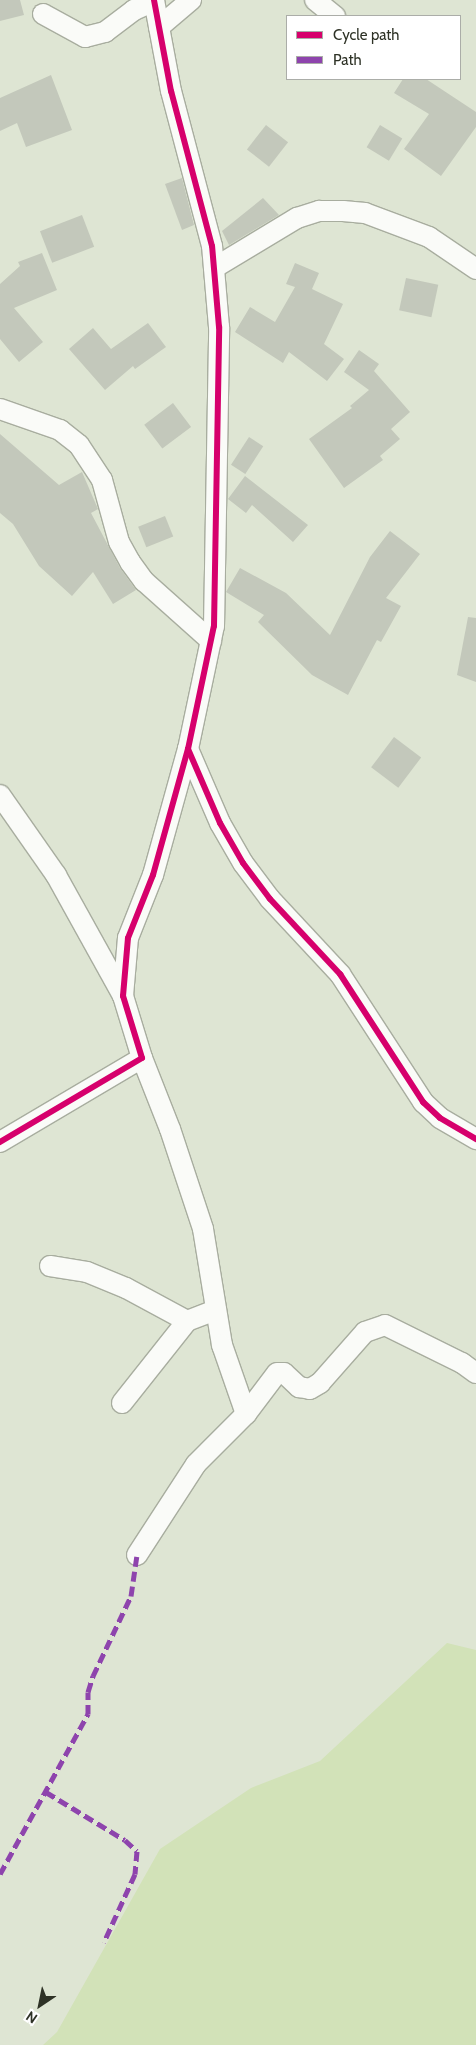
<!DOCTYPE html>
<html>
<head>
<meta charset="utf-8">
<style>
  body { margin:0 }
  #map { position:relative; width:476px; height:2045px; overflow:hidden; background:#dee5d3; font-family:Cabin,sans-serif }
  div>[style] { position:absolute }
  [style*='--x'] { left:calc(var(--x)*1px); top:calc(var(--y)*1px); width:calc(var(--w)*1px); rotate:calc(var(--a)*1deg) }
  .green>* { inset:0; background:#d2e2b8 }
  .building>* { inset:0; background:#c3c8bb; transform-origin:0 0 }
  .roads { filter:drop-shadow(1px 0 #a8ad9f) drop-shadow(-1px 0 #a8ad9f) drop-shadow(0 1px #a8ad9f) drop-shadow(0 -1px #a8ad9f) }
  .minor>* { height:20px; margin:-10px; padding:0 10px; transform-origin:10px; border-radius:10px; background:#fafbf8 }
  .quiet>* { height:5px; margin-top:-2.5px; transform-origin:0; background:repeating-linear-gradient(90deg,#8e44ad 0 10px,transparent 0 15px) }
  .cycleway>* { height:6px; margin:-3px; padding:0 3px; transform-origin:3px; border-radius:3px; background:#d6006c }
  span { translate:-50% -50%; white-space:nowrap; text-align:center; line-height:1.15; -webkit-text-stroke:4px #fff; paint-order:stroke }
  .legend { position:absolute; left:286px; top:15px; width:175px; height:65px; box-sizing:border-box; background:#fff; border:1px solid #abada8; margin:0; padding:6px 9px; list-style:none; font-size:15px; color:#2e3226 }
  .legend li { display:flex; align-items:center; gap:10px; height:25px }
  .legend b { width:25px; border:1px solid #abada8 }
  .north { position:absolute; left:15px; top:1980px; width:50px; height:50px; -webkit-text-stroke:4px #fff; paint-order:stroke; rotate:214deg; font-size:14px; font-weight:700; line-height:20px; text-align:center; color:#2e3226 }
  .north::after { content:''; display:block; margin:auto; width:18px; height:22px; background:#2e3226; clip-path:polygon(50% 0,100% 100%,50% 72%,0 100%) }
</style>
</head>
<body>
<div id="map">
  <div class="green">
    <div style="clip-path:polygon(447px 1643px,476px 1650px,476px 2045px,43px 2045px,57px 2032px,160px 1849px,251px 1788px,320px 1761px)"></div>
  </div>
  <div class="building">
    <div style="clip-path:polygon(0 0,20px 0,24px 15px,0 21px)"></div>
    <div style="clip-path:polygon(51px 75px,72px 130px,26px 147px,17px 123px,0 131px,0 98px)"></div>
    <div style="clip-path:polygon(403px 79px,426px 79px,476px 112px,476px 127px,441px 176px,404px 149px,429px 114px,394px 93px)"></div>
    <div style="left:266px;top:125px;width:28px;height:31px;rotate:38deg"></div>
    <div style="left:380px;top:125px;width:26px;height:26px;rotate:31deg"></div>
    <div style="clip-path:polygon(182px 178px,194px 225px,182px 230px,165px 184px)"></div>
    <div style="clip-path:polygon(263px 198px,279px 215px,229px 245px,222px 231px)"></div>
    <div style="left:82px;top:215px;width:34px;height:45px;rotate:69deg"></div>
    <div style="clip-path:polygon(42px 253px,57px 290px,14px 308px,43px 342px,19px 362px,0 339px,0 284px,20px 266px,18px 262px)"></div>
    <div style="clip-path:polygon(295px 263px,319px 273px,312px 289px,343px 304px,324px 344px,344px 359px,327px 381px,289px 352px,283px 363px,235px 332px,250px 307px,275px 322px,295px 287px,286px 284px)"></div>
    <div style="left:406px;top:278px;width:33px;height:33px;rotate:12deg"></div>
    <div style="clip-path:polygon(148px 323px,166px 347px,135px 369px,133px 366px,105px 390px,69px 349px,93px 328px,111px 349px)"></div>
    <div style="clip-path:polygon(359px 350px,379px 364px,374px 371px,410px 412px,391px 429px,400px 439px,380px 456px,383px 460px,344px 488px,309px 439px,352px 408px,350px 406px,369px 390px,344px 372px)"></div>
    <div style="left:173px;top:403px;width:30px;height:36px;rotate:53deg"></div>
    <div style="clip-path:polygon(0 434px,59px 485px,82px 472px,98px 509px,91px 513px,120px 568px,136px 590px,113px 604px,93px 572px,72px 596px,39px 566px,13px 524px,0 513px)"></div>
    <div style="left:249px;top:437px;width:17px;height:33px;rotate:33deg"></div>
    <div style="clip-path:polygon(245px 476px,308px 525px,293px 542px,252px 505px,246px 513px,228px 499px)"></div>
    <div style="left:165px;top:516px;width:22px;height:29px;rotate:68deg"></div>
    <div style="clip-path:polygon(390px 531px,420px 554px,386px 598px,401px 606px,381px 642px,377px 640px,348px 695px,312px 675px,258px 622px,264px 615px,226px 592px,240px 568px,286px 593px,330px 635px,370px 557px)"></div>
    <div style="clip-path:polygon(468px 617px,476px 618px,476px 682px,457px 675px)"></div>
    <div style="left:394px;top:737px;width:34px;height:38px;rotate:37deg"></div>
  </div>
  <div class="roads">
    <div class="minor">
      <div style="--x:315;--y:0;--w:26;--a:39"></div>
      <div style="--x:43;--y:14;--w:48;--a:28.7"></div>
      <div style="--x:85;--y:37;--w:21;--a:-14"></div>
      <div style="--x:105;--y:32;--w:36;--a:-37"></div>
      <div style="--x:134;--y:10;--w:22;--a:-24"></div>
      <div style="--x:159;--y:27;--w:42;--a:-40.2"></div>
      <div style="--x:214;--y:268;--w:97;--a:-31.1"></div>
      <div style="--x:297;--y:218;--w:23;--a:-18"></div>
      <div style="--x:319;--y:211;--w:24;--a:0"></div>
      <div style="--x:343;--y:211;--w:22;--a:5"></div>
      <div style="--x:365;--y:213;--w:68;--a:20.6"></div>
      <div style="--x:429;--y:237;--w:57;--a:34.2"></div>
      <div style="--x:0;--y:409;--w:64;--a:19.3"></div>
      <div style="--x:60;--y:430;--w:24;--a:38"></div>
      <div style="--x:79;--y:445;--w:42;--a:56.7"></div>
      <div style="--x:102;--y:480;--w:64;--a:74.7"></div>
      <div style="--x:119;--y:542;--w:23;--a:61"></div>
      <div style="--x:130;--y:562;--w:24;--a:54"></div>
      <div style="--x:144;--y:581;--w:90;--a:41.8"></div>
      <div style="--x:188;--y:749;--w:81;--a:66.6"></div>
      <div style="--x:220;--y:823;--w:46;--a:60.1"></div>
      <div style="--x:243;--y:863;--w:45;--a:53.1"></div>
      <div style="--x:270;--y:899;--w:103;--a:47"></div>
      <div style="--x:340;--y:974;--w:153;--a:57"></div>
      <div style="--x:423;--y:1102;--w:23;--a:43"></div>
      <div style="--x:440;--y:1118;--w:42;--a:30.3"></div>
      <div style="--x:0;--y:795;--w:98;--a:55"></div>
      <div style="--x:56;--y:875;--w:138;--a:61"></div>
      <div style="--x:142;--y:1058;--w:76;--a:68.5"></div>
      <div style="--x:170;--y:1129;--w:105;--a:71.7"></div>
      <div style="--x:203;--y:1229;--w:118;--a:80.7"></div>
      <div style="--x:222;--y:1345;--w:73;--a:70.8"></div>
      <div style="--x:0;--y:1142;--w:165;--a:-30.6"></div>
      <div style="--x:142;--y:1058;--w:65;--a:-107"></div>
      <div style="--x:123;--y:996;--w:58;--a:-85.1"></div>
      <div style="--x:128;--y:938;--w:68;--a:-68.4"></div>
      <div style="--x:153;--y:875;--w:131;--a:-74.5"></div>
      <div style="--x:188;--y:749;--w:126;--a:-78.1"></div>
      <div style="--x:214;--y:626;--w:299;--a:-89"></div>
      <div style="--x:219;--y:327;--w:81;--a:-94.9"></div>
      <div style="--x:212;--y:246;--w:160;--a:-104.8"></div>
      <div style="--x:171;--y:91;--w:93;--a:-100.6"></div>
      <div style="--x:50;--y:1266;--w:37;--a:9"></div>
      <div style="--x:87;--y:1272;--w:42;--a:22.3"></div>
      <div style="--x:126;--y:1288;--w:69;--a:28.4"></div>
      <div style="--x:187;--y:1321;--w:31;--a:-21"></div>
      <div style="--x:122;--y:1403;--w:105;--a:-51.6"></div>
      <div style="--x:137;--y:1555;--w:108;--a:-57"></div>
      <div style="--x:196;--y:1464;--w:71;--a:-45"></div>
      <div style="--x:246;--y:1414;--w:51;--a:-52.9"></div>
      <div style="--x:277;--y:1373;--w:7;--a:0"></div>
      <div style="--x:284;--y:1373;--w:21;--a:43"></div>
      <div style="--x:299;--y:1387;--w:11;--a:10"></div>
      <div style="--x:310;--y:1389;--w:12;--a:-31"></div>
      <div style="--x:320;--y:1383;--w:68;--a:-48.6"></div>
      <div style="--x:365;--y:1332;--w:21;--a:-19"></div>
      <div style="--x:385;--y:1325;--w:86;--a:26.3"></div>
      <div style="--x:462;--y:1363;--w:17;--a:36"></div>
    </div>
  </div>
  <div class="quiet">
    <div style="--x:46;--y:1792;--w:92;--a:31.3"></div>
    <div style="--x:125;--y:1840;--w:16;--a:43"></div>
    <div style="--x:137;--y:1851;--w:23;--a:95"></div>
    <div style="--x:135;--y:1874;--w:75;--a:114.5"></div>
    <div style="--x:0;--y:1874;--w:183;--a:-61.2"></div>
    <div style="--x:88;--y:1714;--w:22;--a:-90"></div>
    <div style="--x:88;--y:1692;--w:17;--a:-73"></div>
    <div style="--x:93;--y:1676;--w:89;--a:-64.6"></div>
    <div style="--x:131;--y:1596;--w:41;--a:-81.7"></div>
  </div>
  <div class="cycleway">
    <div style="--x:188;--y:749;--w:81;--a:66.6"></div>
    <div style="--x:220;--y:823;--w:46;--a:60.1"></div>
    <div style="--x:243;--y:863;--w:45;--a:53.1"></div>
    <div style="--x:270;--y:899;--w:103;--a:47"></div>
    <div style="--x:340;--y:974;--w:153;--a:57"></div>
    <div style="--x:423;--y:1102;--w:23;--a:43"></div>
    <div style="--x:440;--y:1118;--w:42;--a:30.3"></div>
    <div style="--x:0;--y:1142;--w:165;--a:-30.6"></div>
    <div style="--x:142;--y:1058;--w:65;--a:-107"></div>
    <div style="--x:123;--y:996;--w:58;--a:-85.1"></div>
    <div style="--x:128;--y:938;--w:68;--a:-68.4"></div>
    <div style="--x:153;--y:875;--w:131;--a:-74.5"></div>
    <div style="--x:188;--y:749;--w:126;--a:-78.1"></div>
    <div style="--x:214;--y:626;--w:299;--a:-89"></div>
    <div style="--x:219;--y:327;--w:81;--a:-94.9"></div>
    <div style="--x:212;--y:246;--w:160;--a:-104.8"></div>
    <div style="--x:171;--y:91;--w:93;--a:-100.6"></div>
  </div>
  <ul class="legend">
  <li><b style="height:6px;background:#d6006c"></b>Cycle path</li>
  <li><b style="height:6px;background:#8e44ad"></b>Path</li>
  </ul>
  <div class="north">N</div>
</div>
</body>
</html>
